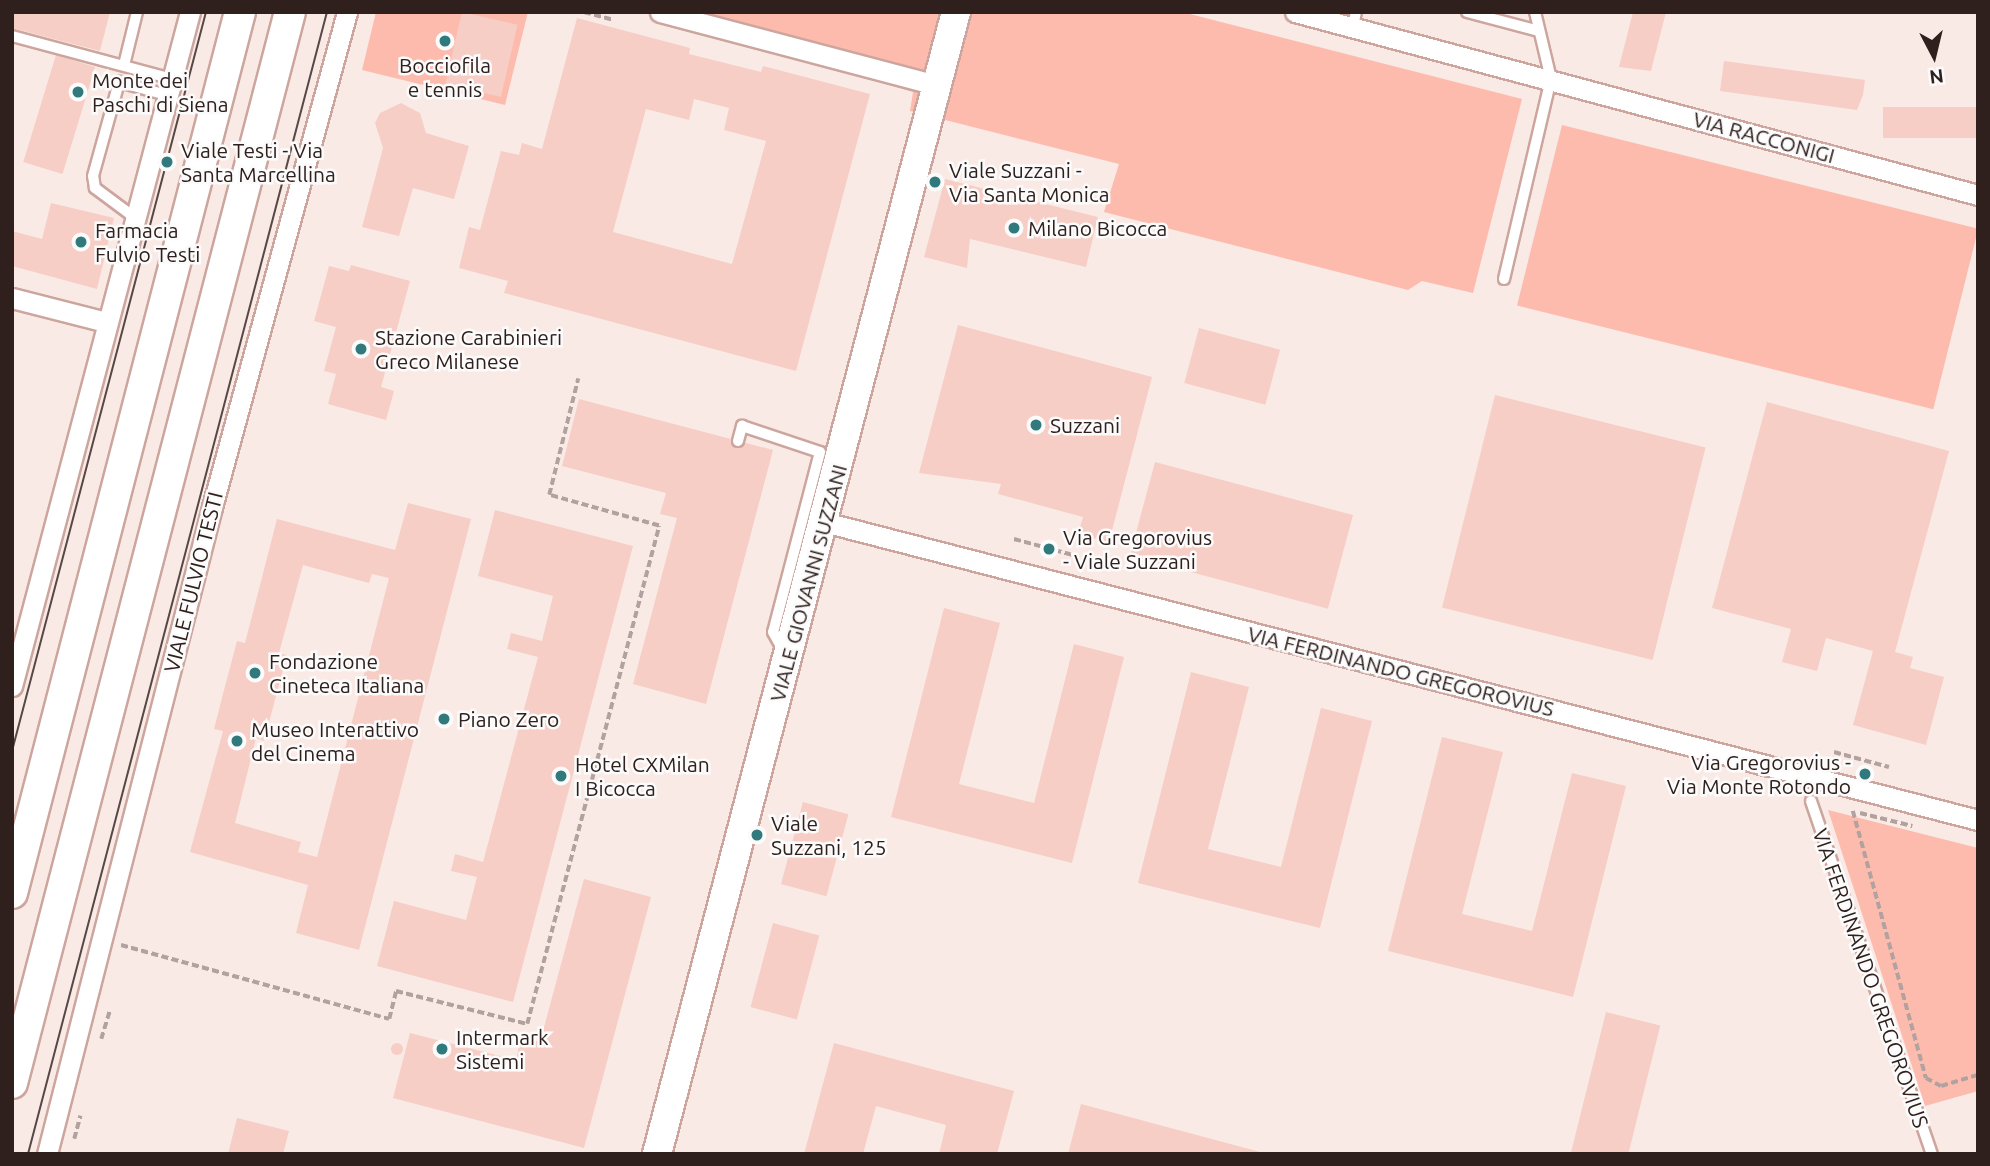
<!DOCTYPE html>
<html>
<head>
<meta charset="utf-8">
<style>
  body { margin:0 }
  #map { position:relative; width:1990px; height:1166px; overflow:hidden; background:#faeae6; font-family:Ubuntu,sans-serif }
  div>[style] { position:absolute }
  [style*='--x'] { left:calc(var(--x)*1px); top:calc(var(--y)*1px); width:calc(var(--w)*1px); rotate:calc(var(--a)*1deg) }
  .green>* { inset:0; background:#fdbbad; transform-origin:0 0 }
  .building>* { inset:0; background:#f6cec5; transform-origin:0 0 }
  .round { border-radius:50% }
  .path>* { height:3.5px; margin-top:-1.75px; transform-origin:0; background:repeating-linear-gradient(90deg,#b2a29f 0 7px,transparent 0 10.5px) }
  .roads { filter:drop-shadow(2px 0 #cca69e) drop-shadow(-2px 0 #cca69e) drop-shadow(0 2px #cca69e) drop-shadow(0 -2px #cca69e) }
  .lane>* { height:10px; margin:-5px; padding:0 5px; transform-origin:5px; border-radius:5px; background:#fff }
  .street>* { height:19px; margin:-9.5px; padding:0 9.5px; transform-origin:9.5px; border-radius:9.5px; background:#fff }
  .secondary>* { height:28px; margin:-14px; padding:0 14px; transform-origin:14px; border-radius:14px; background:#fff }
  .primary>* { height:30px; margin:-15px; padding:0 15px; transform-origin:15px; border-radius:15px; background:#fff }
  .tram>* { height:2px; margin:-1px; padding:0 1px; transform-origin:1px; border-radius:1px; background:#574845 }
  .dots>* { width:19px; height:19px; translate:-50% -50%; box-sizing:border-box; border:4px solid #fbfbfb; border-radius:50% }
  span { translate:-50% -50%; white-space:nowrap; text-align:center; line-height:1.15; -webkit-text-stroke:5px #fbfbfb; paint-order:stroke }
  .poi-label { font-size:21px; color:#2f201d }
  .left { translate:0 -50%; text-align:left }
  .right { translate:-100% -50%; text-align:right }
  .street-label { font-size:21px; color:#2f201d }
  .frame { position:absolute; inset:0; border:14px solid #2f201d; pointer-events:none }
  .north { position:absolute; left:1899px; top:21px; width:70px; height:70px; -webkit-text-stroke:5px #fbfbfb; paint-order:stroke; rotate:173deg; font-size:19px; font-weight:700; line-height:28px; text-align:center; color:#2f201d }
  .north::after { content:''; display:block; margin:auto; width:24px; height:32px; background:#2f201d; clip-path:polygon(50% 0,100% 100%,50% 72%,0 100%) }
</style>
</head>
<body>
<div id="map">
  <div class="green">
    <div style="clip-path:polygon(376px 12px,528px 12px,505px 105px,362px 70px)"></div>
    <div style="clip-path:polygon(670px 12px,1182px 12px,1522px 99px,1473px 293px,1422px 281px,1408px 290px,1104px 212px,1119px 164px,910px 111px,913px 92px,747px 42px)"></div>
    <div style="left:1562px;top:125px;width:429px;height:186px;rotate:14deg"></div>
    <div style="clip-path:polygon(1828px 810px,1978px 848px,1978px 1091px,1925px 1106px)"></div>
  </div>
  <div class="building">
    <div style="clip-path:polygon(12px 12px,110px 12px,100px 51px,12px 28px)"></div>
    <div style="left:462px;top:12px;width:57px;height:74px;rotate:13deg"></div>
    <div style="clip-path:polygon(1633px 12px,1666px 12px,1651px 71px,1619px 67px)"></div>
    <div style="clip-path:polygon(evenodd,577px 18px,690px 48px,689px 54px,761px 72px,763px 66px,870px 94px,796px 371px,504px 293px,508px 281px,459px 268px,469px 227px,480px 230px,501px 151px,519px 155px,522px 143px,542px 149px,577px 18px,694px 99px,729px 108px,724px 130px,766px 141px,732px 264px,613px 232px,646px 109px,689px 120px,694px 99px)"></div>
    <div style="left:56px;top:55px;width:41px;height:112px;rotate:17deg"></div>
    <div style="clip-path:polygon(1724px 61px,1865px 80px,1863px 95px,1857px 110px,1720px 91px)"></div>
    <div style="clip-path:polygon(401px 103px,420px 113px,426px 133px,469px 146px,454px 199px,413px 188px,399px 236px,362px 227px,383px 148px,375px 123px,380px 113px)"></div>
    <div style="left:1978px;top:107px;width:31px;height:95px;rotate:90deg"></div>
    <div style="clip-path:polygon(945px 179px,1098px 217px,1086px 267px,970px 239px,967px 268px,924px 257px)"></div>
    <div style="clip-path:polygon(51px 203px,114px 218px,97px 289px,12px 266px,12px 231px,42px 239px)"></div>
    <div style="clip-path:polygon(351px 265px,410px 281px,381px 387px,394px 391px,386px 420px,328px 404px,336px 374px,324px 371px,336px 327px,314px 321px,329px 266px,349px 271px)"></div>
    <div style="clip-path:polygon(958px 325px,1152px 377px,1109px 542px,1078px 534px,1083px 517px,998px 494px,1001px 484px,919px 473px)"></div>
    <div style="left:1199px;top:328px;width:84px;height:57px;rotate:15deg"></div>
    <div style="left:1495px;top:395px;width:217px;height:219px;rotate:14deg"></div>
    <div style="clip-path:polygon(579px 399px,773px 450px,706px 704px,633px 684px,677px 518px,660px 514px,666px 493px,562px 466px)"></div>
    <div style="clip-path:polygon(1767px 402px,1949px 451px,1895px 652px,1913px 657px,1910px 668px,1944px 677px,1926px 745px,1853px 725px,1873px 651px,1826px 638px,1817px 671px,1782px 662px,1791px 629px,1712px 608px)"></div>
    <div style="left:1155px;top:462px;width:205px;height:97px;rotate:15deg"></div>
    <div style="clip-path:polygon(evenodd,408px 503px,471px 519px,359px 950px,296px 933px,308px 885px,190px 852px,223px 731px,214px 729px,224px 690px,237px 641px,245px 643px,277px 519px,395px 550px,408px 503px,303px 565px,369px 583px,372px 574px,389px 578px,317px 857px,298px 852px,301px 842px,235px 823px,256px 738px,264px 741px,287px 655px,279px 653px,303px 565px)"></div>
    <div style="clip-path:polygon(495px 510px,633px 546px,513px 1002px,377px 966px,394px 901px,466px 920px,477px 877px,451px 871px,455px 854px,483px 862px,538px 657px,507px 649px,511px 633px,542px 641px,553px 596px,478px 576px)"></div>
    <div style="clip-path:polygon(944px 608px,1000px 623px,959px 784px,1034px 803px,1074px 644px,1124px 657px,1072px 863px,891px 817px)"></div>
    <div style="clip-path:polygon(1191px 672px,1249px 687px,1208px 849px,1281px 867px,1321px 708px,1372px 721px,1320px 928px,1138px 883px)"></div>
    <div style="clip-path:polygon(1442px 737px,1503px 752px,1462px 914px,1532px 931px,1572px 773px,1626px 786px,1573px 997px,1388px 951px)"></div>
    <div style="left:803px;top:802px;width:47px;height:85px;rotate:15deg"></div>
    <div style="clip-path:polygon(584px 879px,651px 897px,584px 1148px,393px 1098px,410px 1033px,516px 1060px,521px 1037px,540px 1042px)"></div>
    <div style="left:773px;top:923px;width:48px;height:87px;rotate:15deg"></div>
    <div style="left:1606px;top:1012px;width:56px;height:146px;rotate:14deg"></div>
    <div style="clip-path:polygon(834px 1043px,1014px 1091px,997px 1154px,939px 1154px,946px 1125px,876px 1106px,863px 1154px,804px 1154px)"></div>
    <div class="round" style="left:391px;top:1043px;width:12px;height:12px"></div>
    <div style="clip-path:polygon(1081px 1104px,1264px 1153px,1264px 1154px,1068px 1154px)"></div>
    <div style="clip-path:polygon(237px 1118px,289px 1131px,283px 1154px,228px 1154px)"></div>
  </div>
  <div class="path">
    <div style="--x:584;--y:12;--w:30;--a:15"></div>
    <div style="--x:1014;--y:539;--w:61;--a:15.2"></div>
    <div style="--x:1834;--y:752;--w:57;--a:15.3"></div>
    <div style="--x:1853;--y:811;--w:277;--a:74.7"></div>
    <div style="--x:1926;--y:1078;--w:17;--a:28"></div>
    <div style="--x:1941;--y:1086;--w:39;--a:-17"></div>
    <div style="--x:1860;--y:813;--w:54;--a:14"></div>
    <div style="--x:121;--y:945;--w:278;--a:15.4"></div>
    <div style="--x:389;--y:1019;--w:29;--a:-76"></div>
    <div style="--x:396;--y:991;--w:135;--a:14.1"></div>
    <div style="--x:527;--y:1024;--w:515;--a:-75.15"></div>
    <div style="--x:659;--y:526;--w:114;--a:-164.3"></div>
    <div style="--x:549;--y:495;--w:120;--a:-76"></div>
    <div style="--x:101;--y:1039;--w:30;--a:-73"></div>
    <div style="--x:74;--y:1139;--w:24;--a:-75"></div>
  </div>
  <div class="roads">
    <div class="lane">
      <div style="--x:1467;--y:12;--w:74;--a:14.8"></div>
      <div style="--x:1353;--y:27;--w:15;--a:-79"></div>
      <div style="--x:12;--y:36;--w:166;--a:15"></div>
      <div style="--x:124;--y:65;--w:55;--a:-76.2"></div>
      <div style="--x:134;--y:217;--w:49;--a:-143.4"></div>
      <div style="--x:95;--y:188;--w:12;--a:-99"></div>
      <div style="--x:93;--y:176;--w:98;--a:-74.5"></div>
      <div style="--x:119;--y:82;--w:50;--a:15.2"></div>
      <div style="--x:1504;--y:279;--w:205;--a:-76.8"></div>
      <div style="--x:1551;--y:79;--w:69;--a:-103.4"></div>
      <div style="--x:738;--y:441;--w:16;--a:-75"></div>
      <div style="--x:742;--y:426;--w:82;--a:18.4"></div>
      <div style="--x:820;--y:452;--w:186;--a:104.6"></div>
      <div style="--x:773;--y:632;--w:21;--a:61"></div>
      <div style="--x:1811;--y:801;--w:373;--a:71.1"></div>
    </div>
    <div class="street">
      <div style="--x:660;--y:12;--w:286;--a:14.8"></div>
      <div style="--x:1295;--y:12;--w:707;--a:15"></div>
      <div style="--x:12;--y:298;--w:97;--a:14.3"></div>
      <div style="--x:824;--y:522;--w:1192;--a:14.48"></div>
      <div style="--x:12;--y:686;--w:697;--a:-75.21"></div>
      <div style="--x:47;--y:1154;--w:668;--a:-75.69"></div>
      <div style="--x:212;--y:507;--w:513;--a:-74.74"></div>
    </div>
    <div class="secondary">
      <div style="--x:657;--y:1154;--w:1180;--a:-75.33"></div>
    </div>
    <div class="primary">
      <div style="--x:12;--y:893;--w:910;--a:-75.49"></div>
      <div style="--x:12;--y:1083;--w:1106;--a:-75.45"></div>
    </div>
  </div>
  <div class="tram">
    <div style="--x:12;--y:751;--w:764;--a:-75.29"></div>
    <div style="--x:28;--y:1154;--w:1180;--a:-75.33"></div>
  </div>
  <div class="dots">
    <div style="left:445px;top:41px;background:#30797c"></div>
    <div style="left:78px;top:92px;background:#30797c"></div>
    <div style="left:167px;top:162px;background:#30797c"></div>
    <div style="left:935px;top:182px;background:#30797c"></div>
    <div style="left:1014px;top:228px;background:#30797c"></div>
    <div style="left:81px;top:242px;background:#30797c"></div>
    <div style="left:361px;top:349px;background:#30797c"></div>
    <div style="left:1036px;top:425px;background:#30797c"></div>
    <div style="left:1049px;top:549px;background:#30797c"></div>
    <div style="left:255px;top:673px;background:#30797c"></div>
    <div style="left:444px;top:719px;background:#30797c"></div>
    <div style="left:237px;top:741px;background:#30797c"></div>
    <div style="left:1865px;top:774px;background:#30797c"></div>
    <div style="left:561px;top:776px;background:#30797c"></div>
    <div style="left:757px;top:835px;background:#30797c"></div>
    <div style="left:442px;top:1049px;background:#30797c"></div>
  </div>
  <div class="poi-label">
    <span style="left:445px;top:77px">Bocciofila<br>e tennis</span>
    <span class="left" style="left:92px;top:92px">Monte dei<br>Paschi di Siena</span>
    <span class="left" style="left:181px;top:162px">Viale Testi - Via<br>Santa Marcellina</span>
    <span class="left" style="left:949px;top:182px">Viale Suzzani -<br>Via Santa Monica</span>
    <span class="left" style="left:1028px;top:228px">Milano Bicocca</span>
    <span class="left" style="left:95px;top:242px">Farmacia<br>Fulvio Testi</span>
    <span class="left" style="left:375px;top:349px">Stazione Carabinieri<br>Greco Milanese</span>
    <span class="left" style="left:1050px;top:425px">Suzzani</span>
    <span class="left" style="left:1063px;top:549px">Via Gregorovius<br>- Viale Suzzani</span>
    <span class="left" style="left:269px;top:673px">Fondazione<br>Cineteca Italiana</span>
    <span class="left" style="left:458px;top:719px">Piano Zero</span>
    <span class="left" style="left:251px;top:741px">Museo Interattivo<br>del Cinema</span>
    <span class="right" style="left:1851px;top:774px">Via Gregorovius -<br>Via Monte Rotondo</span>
    <span class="left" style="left:575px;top:776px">Hotel CXMilan<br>I Bicocca</span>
    <span class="left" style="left:771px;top:835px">Viale<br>Suzzani, 125</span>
    <span class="left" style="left:456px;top:1049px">Intermark<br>Sistemi</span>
  </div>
  <div class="street-label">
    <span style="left:1764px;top:137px;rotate:15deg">VIA RACCONIGI</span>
    <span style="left:193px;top:582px;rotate:-76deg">VIALE FULVIO TESTI</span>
    <span style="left:808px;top:583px;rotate:-75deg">VIALE GIOVANNI SUZZANI</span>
    <span style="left:1401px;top:671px;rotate:14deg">VIA FERDINANDO GREGOROVIUS</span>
    <span style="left:1871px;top:978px;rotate:71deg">VIA FERDINANDO GREGOROVIUS</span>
  </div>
  <div class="frame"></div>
  <div class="north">N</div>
</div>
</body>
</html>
